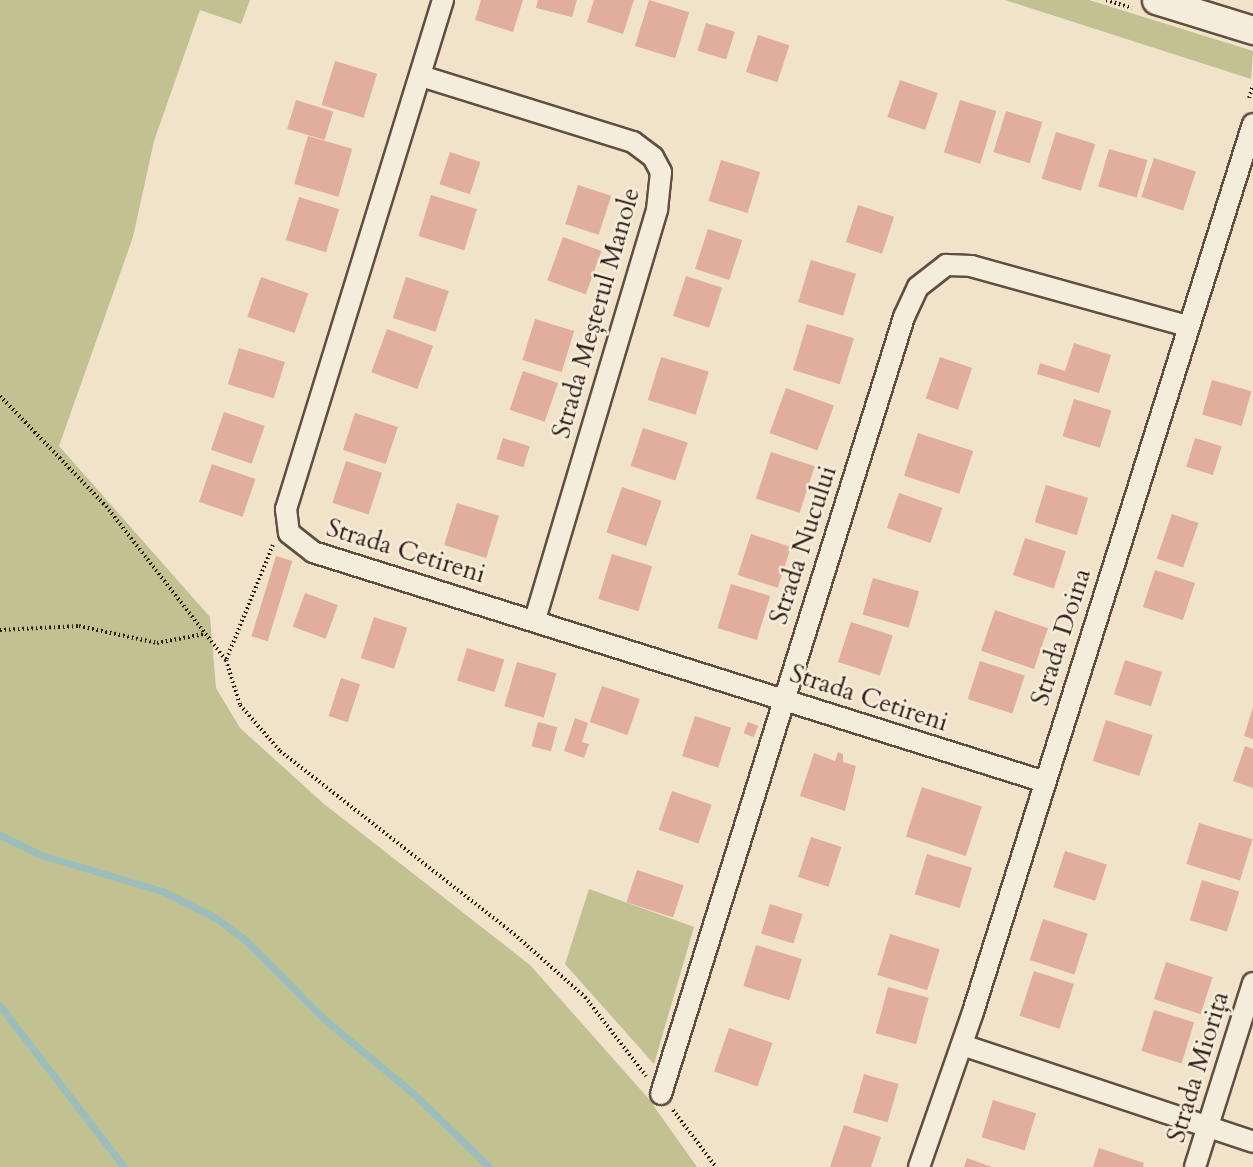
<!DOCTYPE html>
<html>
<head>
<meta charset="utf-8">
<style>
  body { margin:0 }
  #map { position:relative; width:1253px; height:1167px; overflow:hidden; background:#f0e3c9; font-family:Cardo,serif }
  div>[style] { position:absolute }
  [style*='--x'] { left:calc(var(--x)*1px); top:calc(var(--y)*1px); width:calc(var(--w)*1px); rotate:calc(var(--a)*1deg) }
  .green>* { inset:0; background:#c1c191 }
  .stream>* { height:7px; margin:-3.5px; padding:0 3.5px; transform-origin:3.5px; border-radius:3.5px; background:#9bbdbb }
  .building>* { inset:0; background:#e1ae9e; transform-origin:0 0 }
  .path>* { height:4px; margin-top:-2px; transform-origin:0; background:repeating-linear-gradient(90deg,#301d13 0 1.5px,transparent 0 4.5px) }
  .roads { filter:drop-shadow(2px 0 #604e40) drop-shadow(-2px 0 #604e40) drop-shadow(0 2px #604e40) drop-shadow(0 -2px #604e40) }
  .street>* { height:20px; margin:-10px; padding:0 10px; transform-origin:10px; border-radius:10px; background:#f5eddc }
  .secondary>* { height:27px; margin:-13.5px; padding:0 13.5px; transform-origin:13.5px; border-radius:13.5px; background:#f5eddc }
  span { translate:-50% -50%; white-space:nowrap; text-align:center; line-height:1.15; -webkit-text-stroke:5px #f5eddc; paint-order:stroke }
  .street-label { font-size:26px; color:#301d13 }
</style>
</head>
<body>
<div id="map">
  <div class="green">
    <div style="clip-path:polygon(0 0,250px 0,241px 24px,200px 10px,154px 141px,133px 237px,59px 446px,210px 617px,216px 688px,240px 728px,324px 804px,530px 965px,648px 1098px,697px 1167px,0 1167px)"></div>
    <div style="clip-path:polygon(1005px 0,1089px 0,1253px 51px,1251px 79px)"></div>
    <div style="clip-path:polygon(589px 889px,694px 927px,654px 1064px,565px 964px)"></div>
  </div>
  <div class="stream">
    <div style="--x:0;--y:835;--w:46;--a:26"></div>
    <div style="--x:41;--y:855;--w:126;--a:16.6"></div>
    <div style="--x:162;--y:891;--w:60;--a:26.6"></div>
    <div style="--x:216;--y:918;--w:35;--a:37"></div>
    <div style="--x:244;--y:939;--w:112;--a:45"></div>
    <div style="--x:323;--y:1018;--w:120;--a:39.9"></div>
    <div style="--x:415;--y:1095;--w:103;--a:44.2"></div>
    <div style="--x:0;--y:1006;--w:203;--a:52.4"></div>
  </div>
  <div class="building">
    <div style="clip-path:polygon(481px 0,523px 0,513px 32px,475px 20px)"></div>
    <div style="clip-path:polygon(538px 0,577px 0,572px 17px,536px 8px)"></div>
    <div style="clip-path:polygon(594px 0,634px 0,623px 34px,587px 22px)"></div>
    <div style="left:649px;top:0;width:42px;height:48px;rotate:17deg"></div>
    <div style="left:706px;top:23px;width:30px;height:29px;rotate:17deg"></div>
    <div style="left:758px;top:35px;width:33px;height:39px;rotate:18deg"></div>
    <div style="left:335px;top:61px;width:44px;height:46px;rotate:17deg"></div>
    <div style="left:900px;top:80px;width:40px;height:39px;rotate:19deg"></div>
    <div style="left:296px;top:100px;width:39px;height:30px;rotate:17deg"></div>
    <div style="left:960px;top:100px;width:38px;height:55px;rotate:17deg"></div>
    <div style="left:1006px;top:111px;width:38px;height:43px;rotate:17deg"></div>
    <div style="left:1056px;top:132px;width:41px;height:49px;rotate:17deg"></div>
    <div style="left:308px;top:136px;width:46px;height:50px;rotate:16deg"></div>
    <div style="left:1109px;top:149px;width:40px;height:39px;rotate:16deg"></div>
    <div style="left:450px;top:152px;width:32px;height:34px;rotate:18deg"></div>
    <div style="left:1154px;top:158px;width:44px;height:41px;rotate:18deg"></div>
    <div style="left:721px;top:160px;width:41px;height:43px;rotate:17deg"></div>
    <div style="left:578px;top:185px;width:35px;height:41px;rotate:18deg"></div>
    <div style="left:431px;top:195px;width:48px;height:43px;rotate:17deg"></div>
    <div style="left:299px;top:197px;width:42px;height:45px;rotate:17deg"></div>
    <div style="left:858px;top:205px;width:38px;height:39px;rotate:18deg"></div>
    <div style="left:708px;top:229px;width:36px;height:42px;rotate:18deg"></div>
    <div style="left:563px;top:237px;width:41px;height:46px;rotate:20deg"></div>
    <div style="left:811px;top:260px;width:47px;height:44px;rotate:17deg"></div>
    <div style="left:686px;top:276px;width:38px;height:42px;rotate:18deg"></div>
    <div style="left:261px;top:277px;width:50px;height:42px;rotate:19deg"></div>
    <div style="left:406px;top:277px;width:45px;height:43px;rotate:18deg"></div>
    <div style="left:535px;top:319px;width:41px;height:43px;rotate:17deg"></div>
    <div style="left:807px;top:324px;width:49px;height:48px;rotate:17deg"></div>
    <div style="left:387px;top:329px;width:49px;height:46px;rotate:20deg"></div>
    <div style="clip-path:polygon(1074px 343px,1111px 355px,1099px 393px,1037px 374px,1040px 363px,1065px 371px)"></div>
    <div style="left:239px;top:348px;width:48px;height:38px;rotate:17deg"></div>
    <div style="left:661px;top:357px;width:50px;height:45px;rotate:17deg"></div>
    <div style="left:940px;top:357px;width:34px;height:44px;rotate:19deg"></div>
    <div style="left:523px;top:371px;width:37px;height:41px;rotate:19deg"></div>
    <div style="left:1212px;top:380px;width:41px;height:36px;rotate:16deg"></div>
    <div style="left:786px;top:388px;width:51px;height:48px;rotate:20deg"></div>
    <div style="left:1074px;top:399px;width:39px;height:39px;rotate:17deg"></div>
    <div style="left:224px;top:412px;width:43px;height:40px;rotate:19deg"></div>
    <div style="left:355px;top:413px;width:45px;height:39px;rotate:18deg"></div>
    <div style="left:643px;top:428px;width:47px;height:40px;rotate:18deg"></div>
    <div style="left:918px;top:433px;width:58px;height:45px;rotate:18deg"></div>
    <div style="left:503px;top:438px;width:28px;height:22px;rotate:17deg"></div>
    <div style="left:1195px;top:438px;width:28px;height:30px;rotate:17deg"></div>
    <div style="left:771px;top:452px;width:46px;height:49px;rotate:18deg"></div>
    <div style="left:346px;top:461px;width:38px;height:44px;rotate:18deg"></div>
    <div style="left:212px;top:464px;width:46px;height:40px;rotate:19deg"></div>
    <div style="left:1046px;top:485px;width:44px;height:39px;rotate:17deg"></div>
    <div style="left:622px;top:487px;width:42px;height:48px;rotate:19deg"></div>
    <div style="left:899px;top:493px;width:46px;height:37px;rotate:19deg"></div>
    <div style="left:457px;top:503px;width:44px;height:44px;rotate:17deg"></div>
    <div style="left:1172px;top:514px;width:28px;height:47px;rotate:19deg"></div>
    <div style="left:751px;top:534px;width:42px;height:43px;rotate:18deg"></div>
    <div style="left:1025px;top:538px;width:43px;height:39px;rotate:18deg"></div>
    <div style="left:612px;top:554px;width:42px;height:47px;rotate:17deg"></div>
    <div style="left:276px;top:556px;width:17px;height:84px;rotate:17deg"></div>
    <div style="left:1155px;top:570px;width:42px;height:39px;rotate:18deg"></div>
    <div style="left:873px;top:578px;width:48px;height:38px;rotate:16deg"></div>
    <div style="left:731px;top:584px;width:41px;height:46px;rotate:17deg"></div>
    <div style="left:305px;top:593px;width:35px;height:36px;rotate:20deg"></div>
    <div style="left:995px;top:610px;width:56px;height:43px;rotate:19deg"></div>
    <div style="left:374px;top:617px;width:35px;height:43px;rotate:18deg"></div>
    <div style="left:851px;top:622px;width:44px;height:42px;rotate:18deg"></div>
    <div style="left:467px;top:648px;width:39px;height:34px;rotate:17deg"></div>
    <div style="left:1125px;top:660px;width:39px;height:36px;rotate:18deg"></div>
    <div style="left:980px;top:661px;width:47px;height:40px;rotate:18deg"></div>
    <div style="left:517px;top:662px;width:41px;height:46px;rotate:16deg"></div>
    <div style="left:341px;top:678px;width:20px;height:40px;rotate:18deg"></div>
    <div style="left:602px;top:686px;width:40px;height:38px;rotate:19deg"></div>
    <div style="clip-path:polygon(1253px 707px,1253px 739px,1244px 736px)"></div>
    <div style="left:695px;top:716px;width:38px;height:42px;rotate:18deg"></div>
    <div style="clip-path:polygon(575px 718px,588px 723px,582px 742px,589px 744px,584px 758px,564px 751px)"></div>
    <div style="left:1106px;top:720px;width:49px;height:43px;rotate:18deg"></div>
    <div style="left:538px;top:722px;width:20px;height:25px;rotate:15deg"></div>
    <div style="left:748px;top:722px;width:11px;height:12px;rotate:22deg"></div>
    <div style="clip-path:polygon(1245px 746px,1253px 749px,1253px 788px,1233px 781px)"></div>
    <div style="clip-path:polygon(838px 752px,843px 754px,843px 762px,856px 766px,845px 811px,800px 796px,814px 753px,835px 761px)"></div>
    <div style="left:922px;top:787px;width:63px;height:52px;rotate:18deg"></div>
    <div style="left:672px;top:791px;width:42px;height:41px;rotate:19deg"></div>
    <div style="left:1199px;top:823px;width:56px;height:43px;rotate:17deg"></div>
    <div style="left:811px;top:837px;width:32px;height:42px;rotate:18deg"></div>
    <div style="left:1065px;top:851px;width:44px;height:38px;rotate:18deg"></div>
    <div style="left:927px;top:854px;width:47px;height:42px;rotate:17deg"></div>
    <div style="left:637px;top:870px;width:49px;height:34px;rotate:18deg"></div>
    <div style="left:1202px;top:880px;width:39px;height:42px;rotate:17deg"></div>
    <div style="left:770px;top:904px;width:34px;height:31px;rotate:17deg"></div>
    <div style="left:1043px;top:919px;width:47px;height:43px;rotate:18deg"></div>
    <div style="left:890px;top:934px;width:52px;height:43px;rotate:17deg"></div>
    <div style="left:756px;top:945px;width:48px;height:43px;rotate:17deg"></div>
    <div style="left:1166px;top:962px;width:49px;height:39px;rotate:18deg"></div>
    <div style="left:1034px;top:971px;width:42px;height:47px;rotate:18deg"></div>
    <div style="left:888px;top:987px;width:42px;height:48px;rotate:15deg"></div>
    <div style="left:1154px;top:1010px;width:42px;height:43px;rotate:17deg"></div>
    <div style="left:729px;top:1028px;width:46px;height:46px;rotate:19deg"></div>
    <div style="left:864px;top:1074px;width:36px;height:40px;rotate:16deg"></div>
    <div style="left:993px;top:1100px;width:45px;height:39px;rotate:17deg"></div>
    <div style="clip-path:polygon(844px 1125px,881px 1137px,871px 1167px,830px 1167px)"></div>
    <div style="clip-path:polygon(1099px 1148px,1144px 1163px,1143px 1167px,1093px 1167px)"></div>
    <div style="clip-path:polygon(967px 1158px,992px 1167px,964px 1167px)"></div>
  </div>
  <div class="path">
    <div style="--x:1106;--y:0;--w:27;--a:17"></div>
    <div style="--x:1249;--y:98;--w:13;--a:-72"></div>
    <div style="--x:0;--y:396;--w:153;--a:46.1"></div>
    <div style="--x:106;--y:506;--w:195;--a:52.1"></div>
    <div style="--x:273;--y:545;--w:124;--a:112.2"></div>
    <div style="--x:226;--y:660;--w:47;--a:72.7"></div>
    <div style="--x:240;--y:705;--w:61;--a:49"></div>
    <div style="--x:280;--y:751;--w:297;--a:38"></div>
    <div style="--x:514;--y:934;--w:95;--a:41.6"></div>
    <div style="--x:585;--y:997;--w:100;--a:52.3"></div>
    <div style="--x:0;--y:630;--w:79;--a:-2.9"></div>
    <div style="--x:79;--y:626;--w:80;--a:12.3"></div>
    <div style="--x:157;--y:643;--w:48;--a:-10.8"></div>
    <div style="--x:673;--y:1110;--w:71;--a:53"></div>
  </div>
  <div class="roads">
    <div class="street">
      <div style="--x:443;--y:0;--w:533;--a:107.14"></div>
      <div style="--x:286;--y:509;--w:24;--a:83"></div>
      <div style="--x:289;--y:533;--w:31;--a:38"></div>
      <div style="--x:313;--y:552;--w:764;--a:17.44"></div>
      <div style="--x:421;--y:76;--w:222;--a:17.3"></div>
      <div style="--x:633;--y:142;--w:25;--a:37"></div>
      <div style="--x:653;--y:157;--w:17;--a:62"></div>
      <div style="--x:661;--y:172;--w:38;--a:96"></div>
      <div style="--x:657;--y:210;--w:427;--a:106.6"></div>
      <div style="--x:962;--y:1045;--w:307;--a:18.4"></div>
      <div style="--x:661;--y:1094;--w:814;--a:-72.63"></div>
      <div style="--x:904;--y:317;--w:33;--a:-65"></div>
      <div style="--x:918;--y:287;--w:36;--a:-38"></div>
      <div style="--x:946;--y:265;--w:25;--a:2"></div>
      <div style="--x:971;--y:266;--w:224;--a:15.5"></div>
      <div style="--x:919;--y:1167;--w:164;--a:-70.8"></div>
      <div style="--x:973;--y:1012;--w:931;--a:-72.5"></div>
      <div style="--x:1195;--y:1167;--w:193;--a:-72.5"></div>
    </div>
    <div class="secondary">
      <div style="--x:1156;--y:0;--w:102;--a:17.2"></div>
    </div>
  </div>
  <div class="street-label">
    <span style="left:596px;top:313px;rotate:-74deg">Strada Meșterul Manole</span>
    <span style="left:803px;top:545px;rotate:-72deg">Strada Nucului</span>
    <span style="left:406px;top:551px;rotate:17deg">Strada Cetireni</span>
    <span style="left:1061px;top:637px;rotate:-72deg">Strada Doina</span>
    <span style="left:869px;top:698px;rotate:18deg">Strada Cetireni</span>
    <span style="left:1198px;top:1067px;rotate:-73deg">Strada Miorița</span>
  </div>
</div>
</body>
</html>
